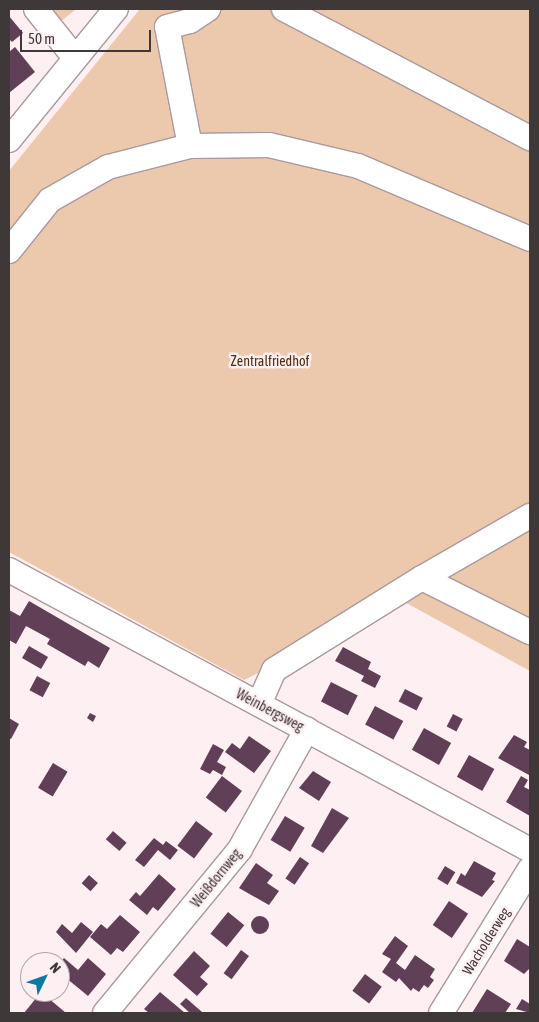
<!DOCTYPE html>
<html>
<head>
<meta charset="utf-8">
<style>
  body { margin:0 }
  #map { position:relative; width:539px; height:1022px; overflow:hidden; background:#feeff2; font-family:"Asap Condensed",sans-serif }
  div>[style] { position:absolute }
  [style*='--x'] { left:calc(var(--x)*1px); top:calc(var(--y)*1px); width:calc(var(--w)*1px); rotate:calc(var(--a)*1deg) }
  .green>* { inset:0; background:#ecc8ad }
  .building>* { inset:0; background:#614057; transform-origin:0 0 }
  .round { border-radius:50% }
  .roads { filter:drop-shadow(1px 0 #aa999c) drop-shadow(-1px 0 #aa999c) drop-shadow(0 1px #aa999c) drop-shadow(0 -1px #aa999c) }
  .minor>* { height:24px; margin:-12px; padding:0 12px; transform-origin:12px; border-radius:12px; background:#fff }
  span { translate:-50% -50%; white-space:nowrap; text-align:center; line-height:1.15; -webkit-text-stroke:5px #feeff2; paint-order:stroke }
  .park-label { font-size:14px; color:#502d0c }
  .street-label { font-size:14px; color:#3f3839 }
  .frame { position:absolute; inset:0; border:10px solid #3f3839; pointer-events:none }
  .north { position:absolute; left:20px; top:952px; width:50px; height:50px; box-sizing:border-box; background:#feeff2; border:1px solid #b2a6a8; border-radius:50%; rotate:48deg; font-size:14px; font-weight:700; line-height:20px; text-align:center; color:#3f3839 }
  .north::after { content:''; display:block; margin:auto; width:18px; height:22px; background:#0b7aa3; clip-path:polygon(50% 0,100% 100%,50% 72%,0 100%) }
  .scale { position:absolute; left:20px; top:30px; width:131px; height:22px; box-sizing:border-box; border:2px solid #3f3839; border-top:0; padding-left:6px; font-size:15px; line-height:18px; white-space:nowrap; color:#3f3839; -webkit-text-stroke:4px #feeff2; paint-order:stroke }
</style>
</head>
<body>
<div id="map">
  <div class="green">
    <div style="clip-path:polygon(49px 9px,76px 9px,60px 22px)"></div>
    <div style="clip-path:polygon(140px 9px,530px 9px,530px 671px,401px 600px,244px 680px,9px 552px,9px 171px)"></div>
  </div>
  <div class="building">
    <div style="clip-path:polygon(9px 16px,23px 33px,12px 42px,9px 39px)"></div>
    <div style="clip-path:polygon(15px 47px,35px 72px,9px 93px,9px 52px)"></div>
    <div style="clip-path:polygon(29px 601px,110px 648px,99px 668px,88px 661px,85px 666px,47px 644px,50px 639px,26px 626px,16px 644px,9px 640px,9px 610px,20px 616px)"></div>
    <div style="left:29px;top:646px;width:22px;height:14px;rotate:30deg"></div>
    <div style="clip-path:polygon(343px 647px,371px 662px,368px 669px,381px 676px,375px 688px,361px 681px,364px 676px,335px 661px)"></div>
    <div style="left:37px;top:676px;width:15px;height:16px;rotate:28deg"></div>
    <div style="left:331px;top:682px;width:30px;height:22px;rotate:27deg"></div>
    <div style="left:405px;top:689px;width:20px;height:14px;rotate:27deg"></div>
    <div style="left:375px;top:706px;width:32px;height:21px;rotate:28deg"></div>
    <div style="clip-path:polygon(90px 713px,96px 716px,93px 722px,87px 718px)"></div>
    <div style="left:453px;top:714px;width:11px;height:14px;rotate:27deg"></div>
    <div style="clip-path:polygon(9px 718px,19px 724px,11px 739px,9px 738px)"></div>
    <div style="left:424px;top:728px;width:31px;height:25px;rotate:29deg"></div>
    <div style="clip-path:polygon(514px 735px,527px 742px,524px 747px,530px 750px,529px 775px,498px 758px)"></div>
    <div style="clip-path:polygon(249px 736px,271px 751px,254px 773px,225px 752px,232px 743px,240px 749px)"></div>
    <div style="clip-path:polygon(213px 744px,224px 750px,217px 762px,226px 767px,222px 775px,213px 770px,210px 774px,200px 769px)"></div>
    <div style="left:469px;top:755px;width:29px;height:25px;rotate:29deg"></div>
    <div style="left:53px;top:763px;width:17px;height:29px;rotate:31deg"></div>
    <div style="clip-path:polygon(313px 771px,331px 782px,319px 801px,299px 788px)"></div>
    <div style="left:222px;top:776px;width:25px;height:27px;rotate:37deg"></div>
    <div style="clip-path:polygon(521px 776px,528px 780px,524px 787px,530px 790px,530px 816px,506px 802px)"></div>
    <div style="clip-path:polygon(332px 808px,349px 818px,323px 853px,311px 846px)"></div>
    <div style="left:285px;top:816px;width:23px;height:28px;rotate:31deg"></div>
    <div style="left:196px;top:821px;width:21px;height:31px;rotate:37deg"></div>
    <div style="left:113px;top:831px;width:18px;height:11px;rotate:41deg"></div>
    <div style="clip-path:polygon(154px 838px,163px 845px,166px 841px,178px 850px,170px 860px,158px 850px,144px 867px,135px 860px)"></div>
    <div style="left:300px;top:857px;width:11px;height:26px;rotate:34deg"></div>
    <div style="clip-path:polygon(474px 861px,496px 873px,492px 880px,495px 881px,482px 897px,456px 883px,461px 873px,465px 876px)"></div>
    <div style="clip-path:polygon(256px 863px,273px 875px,267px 883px,279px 891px,269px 905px,239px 888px)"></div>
    <div style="left:445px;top:866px;width:12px;height:15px;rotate:31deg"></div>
    <div style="clip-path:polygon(159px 874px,176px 889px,158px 911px,153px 907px,147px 915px,129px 900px,136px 892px,140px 896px)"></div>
    <div style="left:89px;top:875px;width:12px;height:11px;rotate:42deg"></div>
    <div style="left:449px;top:901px;width:23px;height:29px;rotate:34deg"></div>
    <div style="left:228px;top:912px;width:21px;height:28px;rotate:39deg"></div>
    <div style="clip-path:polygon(120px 915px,140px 932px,123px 952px,117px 948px,111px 955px,90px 937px,101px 924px,107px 929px)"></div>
    <div class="round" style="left:251px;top:916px;width:18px;height:18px"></div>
    <div style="clip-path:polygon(81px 922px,93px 932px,76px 953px,56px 932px,62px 924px,72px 933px)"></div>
    <div style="clip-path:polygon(395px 936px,408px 946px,396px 963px,405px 970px,415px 955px,435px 969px,430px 977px,434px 980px,428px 988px,424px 985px,419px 992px,413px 988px,411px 991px,399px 978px,396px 982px,382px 972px,391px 959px,382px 954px)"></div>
    <div style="clip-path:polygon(517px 939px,530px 947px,530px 968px,524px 974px,504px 961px)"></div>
    <div style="left:241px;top:950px;width:10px;height:29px;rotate:37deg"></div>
    <div style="clip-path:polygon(194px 951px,210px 966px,200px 977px,208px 984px,197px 996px,173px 975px)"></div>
    <div style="clip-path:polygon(64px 958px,78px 970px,88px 958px,106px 974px,88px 996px,60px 973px,60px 963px)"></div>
    <div style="left:365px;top:974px;width:21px;height:21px;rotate:37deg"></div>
    <div style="clip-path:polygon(487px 989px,511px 1004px,505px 1013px,472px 1013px)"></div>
    <div style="clip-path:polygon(41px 992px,66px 1013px,24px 1013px)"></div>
    <div style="clip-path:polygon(160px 992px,185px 1013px,149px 1013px,144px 1009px)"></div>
    <div style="clip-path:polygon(186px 998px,202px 1012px,201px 1013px,190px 1013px,180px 1004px)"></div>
    <div style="clip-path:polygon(522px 999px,530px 1004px,530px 1013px,516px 1009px)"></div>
  </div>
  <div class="roads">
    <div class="minor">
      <div style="--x:36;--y:9;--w:63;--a:51.5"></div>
      <div style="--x:284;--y:9;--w:278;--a:27.7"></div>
      <div style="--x:9;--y:140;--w:169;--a:-50.8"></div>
      <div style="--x:190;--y:146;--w:121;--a:-100.9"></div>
      <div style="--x:167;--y:27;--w:24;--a:-15"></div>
      <div style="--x:190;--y:21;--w:22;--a:-34"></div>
      <div style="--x:9;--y:251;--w:65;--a:-51.2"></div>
      <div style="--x:50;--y:200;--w:67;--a:-29.6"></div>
      <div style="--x:108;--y:167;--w:85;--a:-14.4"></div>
      <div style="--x:190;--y:146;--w:79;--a:-0.7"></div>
      <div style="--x:269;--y:145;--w:91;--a:13.3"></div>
      <div style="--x:358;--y:166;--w:187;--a:23"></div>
      <div style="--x:9;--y:570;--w:591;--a:28.25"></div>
      <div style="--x:422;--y:578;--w:125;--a:-29.9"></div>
      <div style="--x:259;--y:704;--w:37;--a:-66"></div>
      <div style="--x:274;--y:670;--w:174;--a:-31.9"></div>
      <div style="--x:422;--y:578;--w:121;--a:26.6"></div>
      <div style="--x:105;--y:1013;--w:212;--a:-50.5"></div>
      <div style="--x:240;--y:849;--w:137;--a:-60.8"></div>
      <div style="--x:441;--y:1013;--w:169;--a:-58.3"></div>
    </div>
  </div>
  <div class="park-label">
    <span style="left:270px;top:361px">Zentralfriedhof</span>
  </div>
  <div class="street-label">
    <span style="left:270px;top:710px;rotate:28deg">Weinbergsweg</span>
    <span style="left:216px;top:878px;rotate:-51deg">Weißdornweg</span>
    <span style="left:486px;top:941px;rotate:-58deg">Wacholderweg</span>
  </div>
  <div class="frame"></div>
  <div class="north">N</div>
  <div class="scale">50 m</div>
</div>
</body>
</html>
